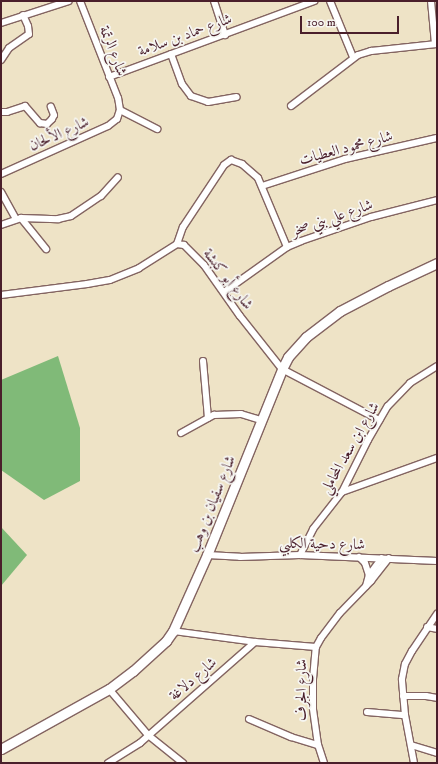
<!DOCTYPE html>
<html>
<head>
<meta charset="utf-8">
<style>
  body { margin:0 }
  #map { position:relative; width:438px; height:764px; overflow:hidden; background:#eee3c6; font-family:"IM FELL DW Pica",Amiri,serif }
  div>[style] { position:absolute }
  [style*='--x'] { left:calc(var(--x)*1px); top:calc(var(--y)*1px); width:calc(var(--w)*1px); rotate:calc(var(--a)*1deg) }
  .forest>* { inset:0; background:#80ba78 }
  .roads { filter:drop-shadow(1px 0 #836461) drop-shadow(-1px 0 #836461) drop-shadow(0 1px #836461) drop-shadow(0 -1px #836461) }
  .street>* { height:6px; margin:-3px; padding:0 3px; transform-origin:3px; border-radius:3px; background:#fff }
  .secondary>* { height:9px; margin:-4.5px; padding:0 4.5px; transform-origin:4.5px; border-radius:4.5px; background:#fff }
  span { translate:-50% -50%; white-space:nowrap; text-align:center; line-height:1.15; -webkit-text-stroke:3.5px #f6f6f2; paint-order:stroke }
  .street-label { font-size:15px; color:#4a1f2b }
  .frame { position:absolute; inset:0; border:2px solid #4a1f2b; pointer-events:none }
  .scale { position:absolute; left:300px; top:16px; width:99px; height:18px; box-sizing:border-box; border:2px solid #4a1f2b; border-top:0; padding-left:5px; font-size:12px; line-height:14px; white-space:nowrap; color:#4a1f2b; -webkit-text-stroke:3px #f6f6f2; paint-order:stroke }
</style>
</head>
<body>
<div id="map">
  <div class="forest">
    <div style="clip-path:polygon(58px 356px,80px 428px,80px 481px,44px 500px,1px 470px,1px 380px)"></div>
    <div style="clip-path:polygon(1px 527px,27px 555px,1px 586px)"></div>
  </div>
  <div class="roads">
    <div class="street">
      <div style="--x:214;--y:1;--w:36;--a:72"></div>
      <div style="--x:330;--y:1;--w:61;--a:67.7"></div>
      <div style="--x:431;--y:1;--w:43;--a:84.7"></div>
      <div style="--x:1;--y:23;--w:71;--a:-17.9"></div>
      <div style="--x:171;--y:54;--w:32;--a:70"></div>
      <div style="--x:182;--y:84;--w:15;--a:53"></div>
      <div style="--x:191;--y:96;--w:18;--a:19"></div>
      <div style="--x:208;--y:102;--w:29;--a:-10"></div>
      <div style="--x:1;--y:60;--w:14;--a:-56"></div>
      <div style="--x:9;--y:48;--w:24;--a:-35"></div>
      <div style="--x:29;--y:34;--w:8;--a:-97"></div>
      <div style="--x:28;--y:26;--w:12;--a:-114"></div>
      <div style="--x:109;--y:77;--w:219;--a:-20.3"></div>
      <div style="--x:291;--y:106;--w:84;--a:-37.3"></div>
      <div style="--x:358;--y:55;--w:14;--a:-17"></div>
      <div style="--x:371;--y:51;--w:66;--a:-6.1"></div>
      <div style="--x:120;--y:110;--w:42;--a:27.2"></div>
      <div style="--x:1;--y:112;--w:6;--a:0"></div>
      <div style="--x:7;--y:112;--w:19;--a:-18"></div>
      <div style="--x:25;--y:106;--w:23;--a:49"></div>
      <div style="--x:40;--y:123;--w:7;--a:8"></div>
      <div style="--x:47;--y:124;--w:7;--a:-45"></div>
      <div style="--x:52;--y:119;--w:4;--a:-63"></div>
      <div style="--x:54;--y:115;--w:9;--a:-111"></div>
      <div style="--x:1;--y:174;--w:117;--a:-24.2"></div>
      <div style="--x:108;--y:126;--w:11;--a:-38"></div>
      <div style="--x:117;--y:119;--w:9;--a:-72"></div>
      <div style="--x:120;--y:110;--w:12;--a:-99"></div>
      <div style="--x:118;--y:98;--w:104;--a:-111.4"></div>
      <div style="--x:262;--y:186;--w:87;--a:-18"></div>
      <div style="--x:345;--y:159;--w:94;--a:-12.9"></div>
      <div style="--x:1;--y:192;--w:31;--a:61"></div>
      <div style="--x:21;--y:218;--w:40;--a:51"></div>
      <div style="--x:1;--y:225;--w:21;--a:-19"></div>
      <div style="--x:21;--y:218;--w:37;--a:2"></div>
      <div style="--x:58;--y:219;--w:13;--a:-13"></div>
      <div style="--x:71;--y:216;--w:36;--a:-34"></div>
      <div style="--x:101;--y:196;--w:25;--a:-48"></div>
      <div style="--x:177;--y:244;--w:18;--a:-71"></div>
      <div style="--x:183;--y:227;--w:74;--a:-56.5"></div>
      <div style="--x:224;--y:165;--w:9;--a:-36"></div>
      <div style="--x:231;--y:160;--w:12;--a:20"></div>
      <div style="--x:242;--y:164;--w:21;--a:41"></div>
      <div style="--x:258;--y:178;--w:75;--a:67.2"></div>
      <div style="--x:224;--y:292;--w:77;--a:-35.5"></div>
      <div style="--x:287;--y:247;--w:15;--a:-23"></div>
      <div style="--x:301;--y:241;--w:74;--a:-18.9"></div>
      <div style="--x:371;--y:217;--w:68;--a:-14.4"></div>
      <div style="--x:1;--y:295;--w:87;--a:-7.3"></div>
      <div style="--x:87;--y:284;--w:23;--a:-10"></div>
      <div style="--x:110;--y:280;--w:31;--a:-22"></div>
      <div style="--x:139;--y:268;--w:45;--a:-32.3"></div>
      <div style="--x:177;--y:244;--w:7;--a:8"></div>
      <div style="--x:184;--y:245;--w:28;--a:45"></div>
      <div style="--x:204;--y:265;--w:62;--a:54.8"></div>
      <div style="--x:240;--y:316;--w:68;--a:51.6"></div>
      <div style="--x:282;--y:369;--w:110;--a:27.7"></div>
      <div style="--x:203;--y:361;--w:57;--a:85"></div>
      <div style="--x:181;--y:433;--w:38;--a:-29"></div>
      <div style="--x:214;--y:415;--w:27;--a:-2"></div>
      <div style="--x:241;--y:414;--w:21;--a:17"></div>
      <div style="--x:342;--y:492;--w:101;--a:-19.7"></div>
      <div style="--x:207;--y:555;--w:33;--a:3"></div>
      <div style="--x:240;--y:557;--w:60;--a:-1.9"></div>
      <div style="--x:300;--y:555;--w:137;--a:2.5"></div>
      <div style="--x:300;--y:555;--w:29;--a:-63"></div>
      <div style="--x:313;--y:529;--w:47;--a:-51.9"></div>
      <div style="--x:342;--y:492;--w:58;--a:-63.4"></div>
      <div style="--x:368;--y:440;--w:39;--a:-60"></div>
      <div style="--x:388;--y:406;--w:32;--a:-46"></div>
      <div style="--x:410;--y:383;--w:32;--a:-32"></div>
      <div style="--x:359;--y:557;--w:8;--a:45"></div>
      <div style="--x:365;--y:563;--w:13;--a:72"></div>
      <div style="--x:366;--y:586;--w:11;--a:-75"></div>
      <div style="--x:369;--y:575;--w:21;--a:-53"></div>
      <div style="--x:427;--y:627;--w:10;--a:11"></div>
      <div style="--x:173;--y:631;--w:83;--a:7.6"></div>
      <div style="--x:109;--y:689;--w:60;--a:49.7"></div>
      <div style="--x:148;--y:735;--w:45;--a:38.7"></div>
      <div style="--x:403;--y:696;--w:23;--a:0"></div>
      <div style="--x:426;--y:696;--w:11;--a:10"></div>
      <div style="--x:367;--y:712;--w:38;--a:5"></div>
      <div style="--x:249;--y:719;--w:46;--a:23.2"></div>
      <div style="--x:291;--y:737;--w:28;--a:17"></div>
      <div style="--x:411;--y:745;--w:27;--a:17"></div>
      <div style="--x:108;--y:763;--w:38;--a:-32"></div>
      <div style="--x:140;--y:743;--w:153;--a:-41.3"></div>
      <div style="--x:255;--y:642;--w:61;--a:4.7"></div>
      <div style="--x:324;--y:763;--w:19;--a:-108"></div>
      <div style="--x:318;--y:745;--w:37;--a:-98"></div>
      <div style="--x:313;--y:708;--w:29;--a:-90"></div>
      <div style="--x:313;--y:679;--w:32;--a:-85"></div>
      <div style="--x:316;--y:647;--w:10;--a:-61"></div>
      <div style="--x:321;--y:638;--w:31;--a:-53"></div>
      <div style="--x:340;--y:613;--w:45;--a:-45.9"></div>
      <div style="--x:371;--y:581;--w:29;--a:-52"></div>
      <div style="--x:414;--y:763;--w:49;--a:-100.6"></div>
      <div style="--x:405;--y:715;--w:36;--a:-95"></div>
      <div style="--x:402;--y:679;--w:15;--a:-79"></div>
      <div style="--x:405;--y:664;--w:15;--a:-62"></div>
      <div style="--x:412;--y:651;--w:45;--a:-56"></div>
    </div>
    <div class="secondary">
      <div style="--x:1;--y:749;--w:124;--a:-29.1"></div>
      <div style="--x:109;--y:689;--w:30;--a:-37"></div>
      <div style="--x:133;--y:671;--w:45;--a:-42.3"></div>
      <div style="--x:166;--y:641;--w:12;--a:-55"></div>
      <div style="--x:173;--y:631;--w:83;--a:-65.9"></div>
      <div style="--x:207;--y:555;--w:201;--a:-68"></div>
      <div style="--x:282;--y:369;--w:13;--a:-63"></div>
      <div style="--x:288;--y:357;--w:27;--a:-48"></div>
      <div style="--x:306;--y:337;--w:43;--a:-37.4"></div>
      <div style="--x:340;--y:311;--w:54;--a:-27.5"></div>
      <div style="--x:388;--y:286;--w:54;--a:-25.1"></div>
    </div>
  </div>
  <div class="street-label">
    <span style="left:185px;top:35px;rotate:-20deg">شارع حماد بن سلامة</span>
    <span style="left:113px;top:51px;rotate:69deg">شارع الرتمة</span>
    <span style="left:59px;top:134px;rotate:-24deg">شارع الألحان</span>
    <span style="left:346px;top:148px;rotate:-15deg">شارع محمود العطيات</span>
    <span style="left:332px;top:218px;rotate:-19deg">شارع علي بني صخر</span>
    <span style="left:228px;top:279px;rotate:53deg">شارع أبو كبشة</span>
    <span style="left:350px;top:448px;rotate:-60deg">شارع ابن سعد المحاملي</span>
    <span style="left:212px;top:504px;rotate:-68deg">شارع سفيان بن وهب</span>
    <span style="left:322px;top:544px;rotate:1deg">شارع دحية الكلبي</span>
    <span style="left:193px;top:679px;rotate:-41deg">شارع دلاغة</span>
    <span style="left:302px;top:690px;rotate:-90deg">شارع الجرف</span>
  </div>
  <div class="frame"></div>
  <div class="scale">100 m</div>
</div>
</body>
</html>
